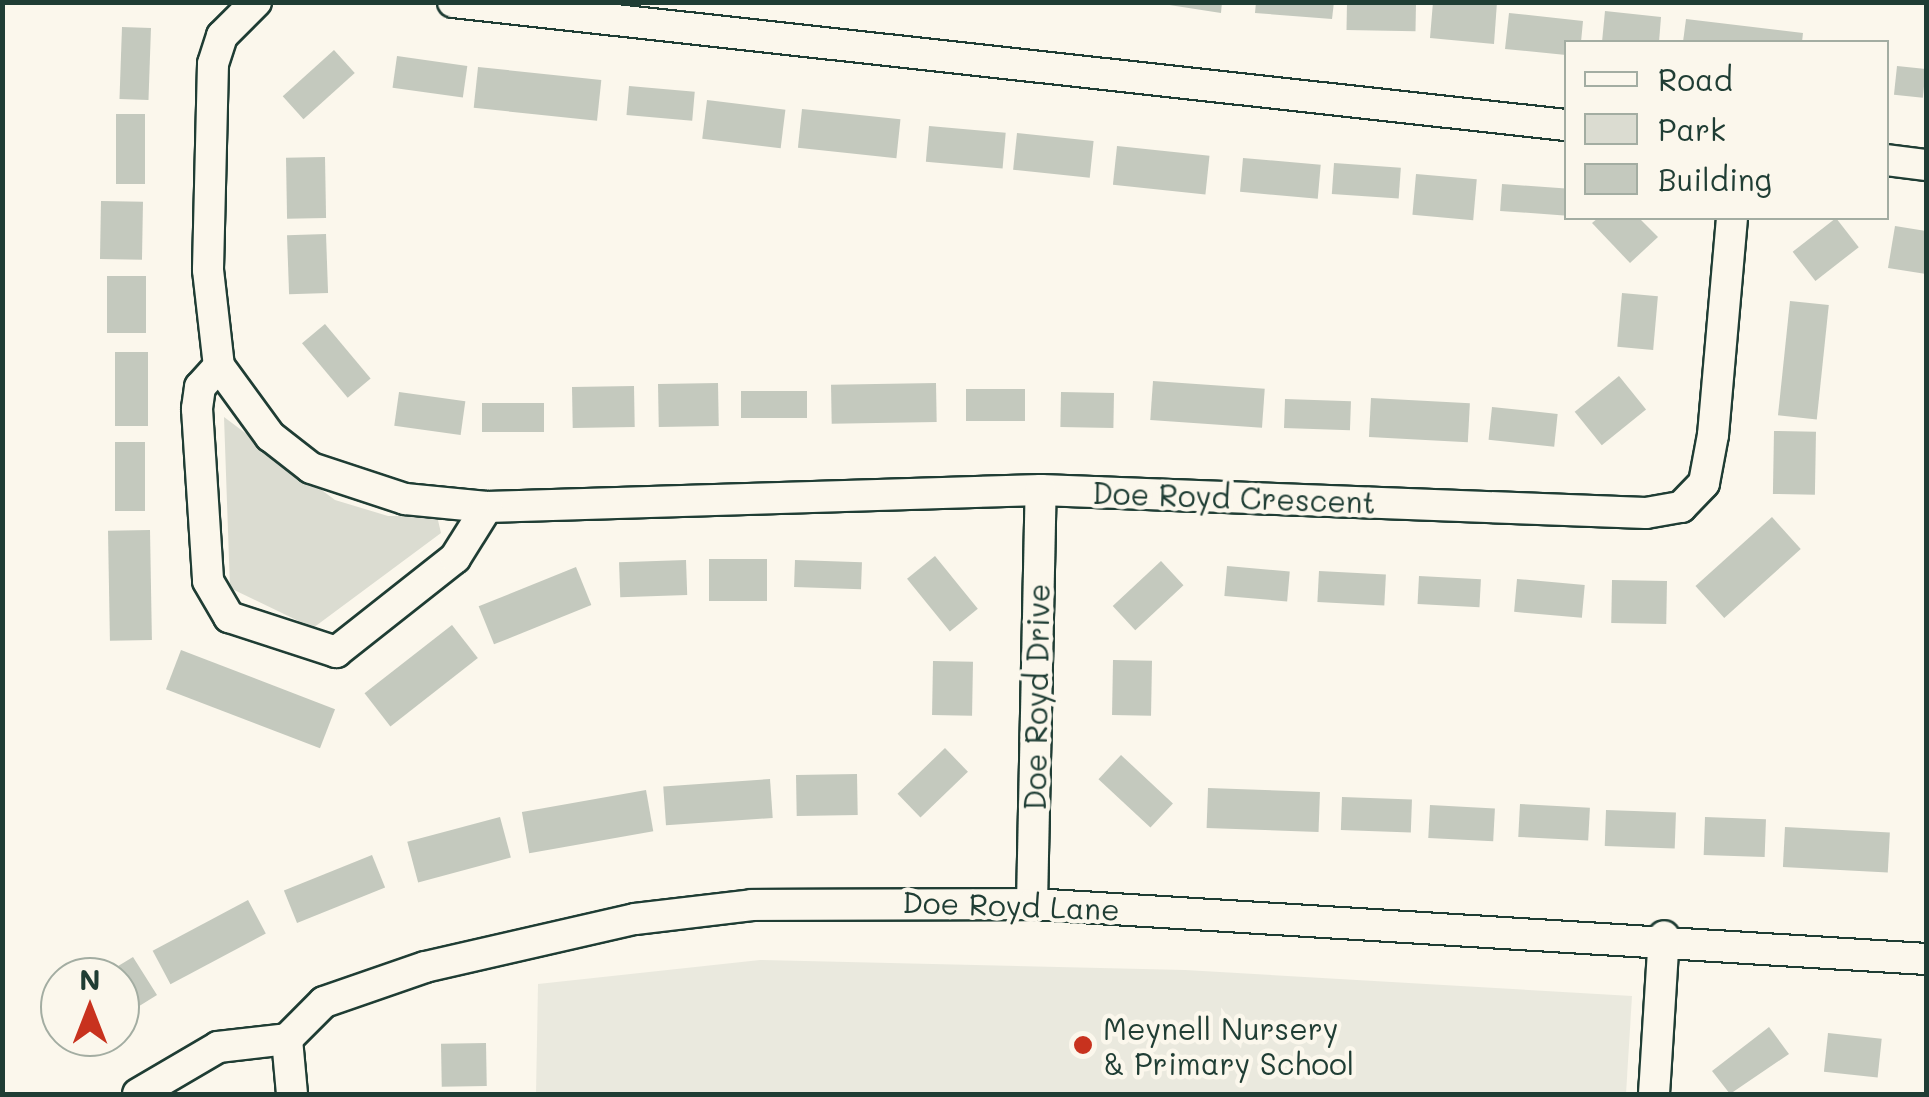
<!DOCTYPE html>
<html>
<head>
<meta charset="utf-8">
<style>
  body { margin:0 }
  #map { position:relative; width:1929px; height:1097px; overflow:hidden; background:#fbf7ec; font-family:Mali,sans-serif }
  div>[style] { position:absolute }
  [style*='--x'] { left:calc(var(--x)*1px); top:calc(var(--y)*1px); width:calc(var(--w)*1px); rotate:calc(var(--a)*1deg) }
  .built>* { inset:0; background:#eae9de }
  .green>* { inset:0; background:#dbdcd1 }
  .building>* { inset:0; background:#c4c9be; transform-origin:0 0 }
  .roads { filter:drop-shadow(2px 0 #1f3d34) drop-shadow(-2px 0 #1f3d34) drop-shadow(0 2px #1f3d34) drop-shadow(0 -2px #1f3d34) }
  .street>* { height:30px; margin:-15px; padding:0 15px; transform-origin:15px; border-radius:15px; background:#fbf7ec }
  .dots>* { width:28px; height:28px; translate:-50% -50%; box-sizing:border-box; border:5px solid #fbf7ec; border-radius:50% }
  span { translate:-50% -50%; white-space:nowrap; text-align:center; line-height:1.15; -webkit-text-stroke:9px #fbf7ec; paint-order:stroke }
  .street-label { font-size:30px; color:#1f3d34 }
  .poi-label { font-size:30px; color:#1f3d34 }
  .left { translate:0 -50%; text-align:left }
  .frame { position:absolute; inset:0; border:5px solid #1f3d34; pointer-events:none }
  .legend { position:absolute; left:1564px; top:40px; width:325px; height:180px; box-sizing:border-box; background:#fbf7ec; border:2px solid #a3ada2; margin:0; padding:12px 18px; list-style:none; font-size:30px; color:#1f3d34 }
  .legend li { display:flex; align-items:center; gap:20px; height:50px }
  .legend b { width:50px; border:2px solid #a3ada2 }
  .north { position:absolute; left:40px; top:957px; width:100px; height:100px; box-sizing:border-box; background:#fbf7ec; border:2px solid #a3ada2; border-radius:50%; rotate:0deg; font-size:28px; font-weight:700; line-height:40px; text-align:center; color:#1f3d34 }
  .north::after { content:''; display:block; margin:auto; width:35px; height:45px; background:#c8321e; clip-path:polygon(50% 0,100% 100%,50% 72%,0 100%) }
</style>
</head>
<body>
<div id="map">
  <div class="built">
    <div style="clip-path:polygon(760px 960px,1185px 970px,1632px 996px,1626px 1094px,536px 1094px,538px 984px)"></div>
  </div>
  <div class="green">
    <div style="clip-path:polygon(224px 417px,335px 500px,388px 516px,437px 516px,441px 533px,313px 628px,230px 588px)"></div>
  </div>
  <div class="building">
    <div style="clip-path:polygon(1150px 2px,1222px 2px,1221px 13px)"></div>
    <div style="clip-path:polygon(1256px 2px,1334px 2px,1332px 19px,1255px 13px)"></div>
    <div style="left:1347px;top:2px;width:69px;height:28px;rotate:1deg"></div>
    <div style="clip-path:polygon(1433px 2px,1497px 2px,1494px 44px,1430px 38px)"></div>
    <div style="clip-path:polygon(1605px 11px,1661px 17px,1659px 42px,1602px 42px)"></div>
    <div style="clip-path:polygon(1509px 13px,1583px 21px,1581px 42px,1566px 42px,1566px 55px,1505px 49px)"></div>
    <div style="clip-path:polygon(1686px 19px,1803px 33px,1802px 42px,1683px 42px)"></div>
    <div style="left:122px;top:27px;width:29px;height:72px;rotate:2deg"></div>
    <div style="left:334px;top:50px;width:31px;height:69px;rotate:48deg"></div>
    <div style="left:397px;top:56px;width:71px;height:32px;rotate:8deg"></div>
    <div style="left:1897px;top:66px;width:29px;height:29px;rotate:6deg"></div>
    <div style="left:478px;top:67px;width:124px;height:41px;rotate:6deg"></div>
    <div style="left:629px;top:86px;width:66px;height:29px;rotate:5deg"></div>
    <div style="left:707px;top:100px;width:79px;height:39px;rotate:7deg"></div>
    <div style="left:802px;top:109px;width:99px;height:39px;rotate:6deg"></div>
    <div style="left:116px;top:114px;width:29px;height:70px"></div>
    <div style="left:929px;top:126px;width:77px;height:36px;rotate:5deg"></div>
    <div style="left:1017px;top:133px;width:77px;height:37px;rotate:6deg"></div>
    <div style="left:1117px;top:146px;width:93px;height:39px;rotate:6deg"></div>
    <div style="left:325px;top:157px;width:61px;height:39px;rotate:89deg"></div>
    <div style="left:1243px;top:158px;width:78px;height:34px;rotate:5deg"></div>
    <div style="left:1334px;top:163px;width:67px;height:31px;rotate:4deg"></div>
    <div style="left:1416px;top:174px;width:61px;height:41px;rotate:5deg"></div>
    <div style="left:1502px;top:184px;width:64px;height:27px;rotate:4deg"></div>
    <div style="left:101px;top:201px;width:42px;height:58px;rotate:1deg"></div>
    <div style="clip-path:polygon(1598px 218px,1639px 218px,1658px 237px,1630px 263px,1592px 223px)"></div>
    <div style="left:1836px;top:218px;width:37px;height:55px;rotate:52deg"></div>
    <div style="clip-path:polygon(1895px 226px,1926px 231px,1926px 274px,1888px 268px)"></div>
    <div style="left:326px;top:234px;width:59px;height:39px;rotate:88deg"></div>
    <div style="left:107px;top:276px;width:39px;height:57px"></div>
    <div style="left:1622px;top:293px;width:36px;height:54px;rotate:5deg"></div>
    <div style="left:1790px;top:301px;width:39px;height:115px;rotate:6deg"></div>
    <div style="left:325px;top:324px;width:71px;height:30px;rotate:50deg"></div>
    <div style="left:115px;top:352px;width:33px;height:74px"></div>
    <div style="left:1619px;top:376px;width:43px;height:57px;rotate:51deg"></div>
    <div style="left:1153px;top:381px;width:112px;height:39px;rotate:4deg"></div>
    <div style="left:718px;top:383px;width:43px;height:60px;rotate:89deg"></div>
    <div style="left:936px;top:383px;width:39px;height:105px;rotate:89deg"></div>
    <div style="left:634px;top:386px;width:41px;height:62px;rotate:89deg"></div>
    <div style="left:966px;top:389px;width:59px;height:32px"></div>
    <div style="left:807px;top:391px;width:27px;height:66px;rotate:90deg"></div>
    <div style="left:399px;top:392px;width:67px;height:34px;rotate:8deg"></div>
    <div style="left:1061px;top:392px;width:53px;height:35px;rotate:1deg"></div>
    <div style="left:1371px;top:398px;width:99px;height:39px;rotate:3deg"></div>
    <div style="left:1285px;top:399px;width:66px;height:29px;rotate:2deg"></div>
    <div style="left:544px;top:403px;width:29px;height:62px;rotate:90deg"></div>
    <div style="left:1492px;top:407px;width:66px;height:33px;rotate:6deg"></div>
    <div style="left:1774px;top:431px;width:42px;height:63px;rotate:1deg"></div>
    <div style="left:115px;top:442px;width:30px;height:69px"></div>
    <div style="left:1772px;top:517px;width:43px;height:103px;rotate:48deg"></div>
    <div style="left:150px;top:530px;width:110px;height:42px;rotate:89deg"></div>
    <div style="left:935px;top:556px;width:68px;height:36px;rotate:51deg"></div>
    <div style="left:709px;top:559px;width:58px;height:42px"></div>
    <div style="left:686px;top:560px;width:35px;height:67px;rotate:88deg"></div>
    <div style="left:795px;top:560px;width:67px;height:27px;rotate:2deg"></div>
    <div style="left:1161px;top:561px;width:33px;height:66px;rotate:47deg"></div>
    <div style="left:1227px;top:566px;width:63px;height:30px;rotate:5deg"></div>
    <div style="left:576px;top:567px;width:41px;height:105px;rotate:68deg"></div>
    <div style="left:1319px;top:571px;width:67px;height:31px;rotate:3deg"></div>
    <div style="left:1419px;top:576px;width:62px;height:28px;rotate:3deg"></div>
    <div style="left:1517px;top:579px;width:68px;height:33px;rotate:5deg"></div>
    <div style="left:1612px;top:580px;width:55px;height:43px;rotate:1deg"></div>
    <div style="left:452px;top:625px;width:42px;height:111px;rotate:52deg"></div>
    <div style="left:181px;top:650px;width:165px;height:42px;rotate:21deg"></div>
    <div style="left:1113px;top:660px;width:39px;height:55px;rotate:1deg"></div>
    <div style="left:933px;top:661px;width:40px;height:54px;rotate:1deg"></div>
    <div style="left:945px;top:748px;width:33px;height:66px;rotate:46deg"></div>
    <div style="left:1121px;top:755px;width:71px;height:33px;rotate:43deg"></div>
    <div style="left:857px;top:774px;width:41px;height:61px;rotate:89deg"></div>
    <div style="left:770px;top:779px;width:39px;height:107px;rotate:86deg"></div>
    <div style="left:1208px;top:788px;width:112px;height:40px;rotate:2deg"></div>
    <div style="left:646px;top:790px;width:42px;height:126px;rotate:80deg"></div>
    <div style="left:1342px;top:797px;width:70px;height:33px;rotate:2deg"></div>
    <div style="left:1520px;top:804px;width:70px;height:33px;rotate:3deg"></div>
    <div style="left:1430px;top:805px;width:65px;height:33px;rotate:3deg"></div>
    <div style="left:1606px;top:810px;width:70px;height:36px;rotate:2deg"></div>
    <div style="left:500px;top:817px;width:42px;height:96px;rotate:75deg"></div>
    <div style="left:1705px;top:817px;width:61px;height:38px;rotate:2deg"></div>
    <div style="left:1785px;top:827px;width:105px;height:40px;rotate:3deg"></div>
    <div style="left:372px;top:855px;width:35px;height:95px;rotate:68deg"></div>
    <div style="left:248px;top:900px;width:38px;height:108px;rotate:62deg"></div>
    <div style="clip-path:polygon(133px 957px,157px 995px,120px 1018px,120px 977px,100px 977px)"></div>
    <div style="clip-path:polygon(1769px 1027px,1789px 1054px,1730px 1094px,1712px 1071px)"></div>
    <div style="left:1828px;top:1033px;width:54px;height:39px;rotate:6deg"></div>
    <div style="left:486px;top:1043px;width:43px;height:45px;rotate:89deg"></div>
  </div>
  <div class="roads">
    <div class="street">
      <div style="--x:256;--y:2;--w:48;--a:135"></div>
      <div style="--x:222;--y:36;--w:29;--a:108"></div>
      <div style="--x:213;--y:64;--w:206;--a:91.4"></div>
      <div style="--x:208;--y:270;--w:97;--a:83.5"></div>
      <div style="--x:219;--y:366;--w:87;--a:53.9"></div>
      <div style="--x:270;--y:436;--w:52;--a:38"></div>
      <div style="--x:311;--y:468;--w:99;--a:18.3"></div>
      <div style="--x:405;--y:499;--w:82;--a:5.6"></div>
      <div style="--x:487;--y:507;--w:554;--a:-1.76"></div>
      <div style="--x:1041;--y:490;--w:605;--a:2.18"></div>
      <div style="--x:1646;--y:513;--w:36;--a:-10"></div>
      <div style="--x:1681;--y:507;--w:33;--a:-46"></div>
      <div style="--x:1704;--y:483;--w:49;--a:-79.4"></div>
      <div style="--x:1713;--y:435;--w:218;--a:-85"></div>
      <div style="--x:453;--y:2;--w:1120;--a:6.31"></div>
      <div style="--x:1886;--y:160;--w:40;--a:7.1"></div>
      <div style="--x:219;--y:366;--w:28;--a:132"></div>
      <div style="--x:200;--y:387;--w:22;--a:98"></div>
      <div style="--x:197;--y:409;--w:172;--a:86.3"></div>
      <div style="--x:208;--y:581;--w:42;--a:59.7"></div>
      <div style="--x:229;--y:617;--w:113;--a:18.1"></div>
      <div style="--x:336;--y:652;--w:152;--a:-38.3"></div>
      <div style="--x:455;--y:558;--w:60;--a:-57.9"></div>
      <div style="--x:1032;--y:904;--w:414;--a:-88.8"></div>
      <div style="--x:287;--y:1039;--w:52;--a:-45"></div>
      <div style="--x:324;--y:1002;--w:107;--a:-19.1"></div>
      <div style="--x:425;--y:967;--w:215;--a:-12.9"></div>
      <div style="--x:635;--y:919;--w:118;--a:-6.8"></div>
      <div style="--x:752;--y:905;--w:280;--a:-0.2"></div>
      <div style="--x:1032;--y:904;--w:896;--a:3.52"></div>
      <div style="--x:287;--y:1039;--w:55;--a:84.8"></div>
      <div style="--x:138;--y:1094;--w:93;--a:-30.4"></div>
      <div style="--x:218;--y:1047;--w:69;--a:-6.6"></div>
      <div style="--x:1654;--y:1094;--w:158;--a:-86.4"></div>
    </div>
  </div>
  <div class="dots">
    <div style="left:1083px;top:1045px;background:#c8321e"></div>
  </div>
  <div class="street-label">
    <span style="left:1234px;top:497px;rotate:2deg">Doe Royd Crescent</span>
    <span style="left:1036px;top:697px;rotate:-89deg">Doe Royd Drive</span>
    <span style="left:1011px;top:905px;rotate:2deg">Doe Royd Lane</span>
  </div>
  <div class="poi-label">
    <span class="left" style="left:1103px;top:1045px">Meynell Nursery<br>&amp; Primary School</span>
  </div>
  <div class="frame"></div>
  <ul class="legend">
  <li><b style="height:12px;background:#fbf7ec"></b>Road</li>
  <li><b style="height:28px;background:#dbdcd1"></b>Park</li>
  <li><b style="height:28px;background:#c4c9be"></b>Building</li>
  </ul>
  <div class="north">N</div>
</div>
</body>
</html>
